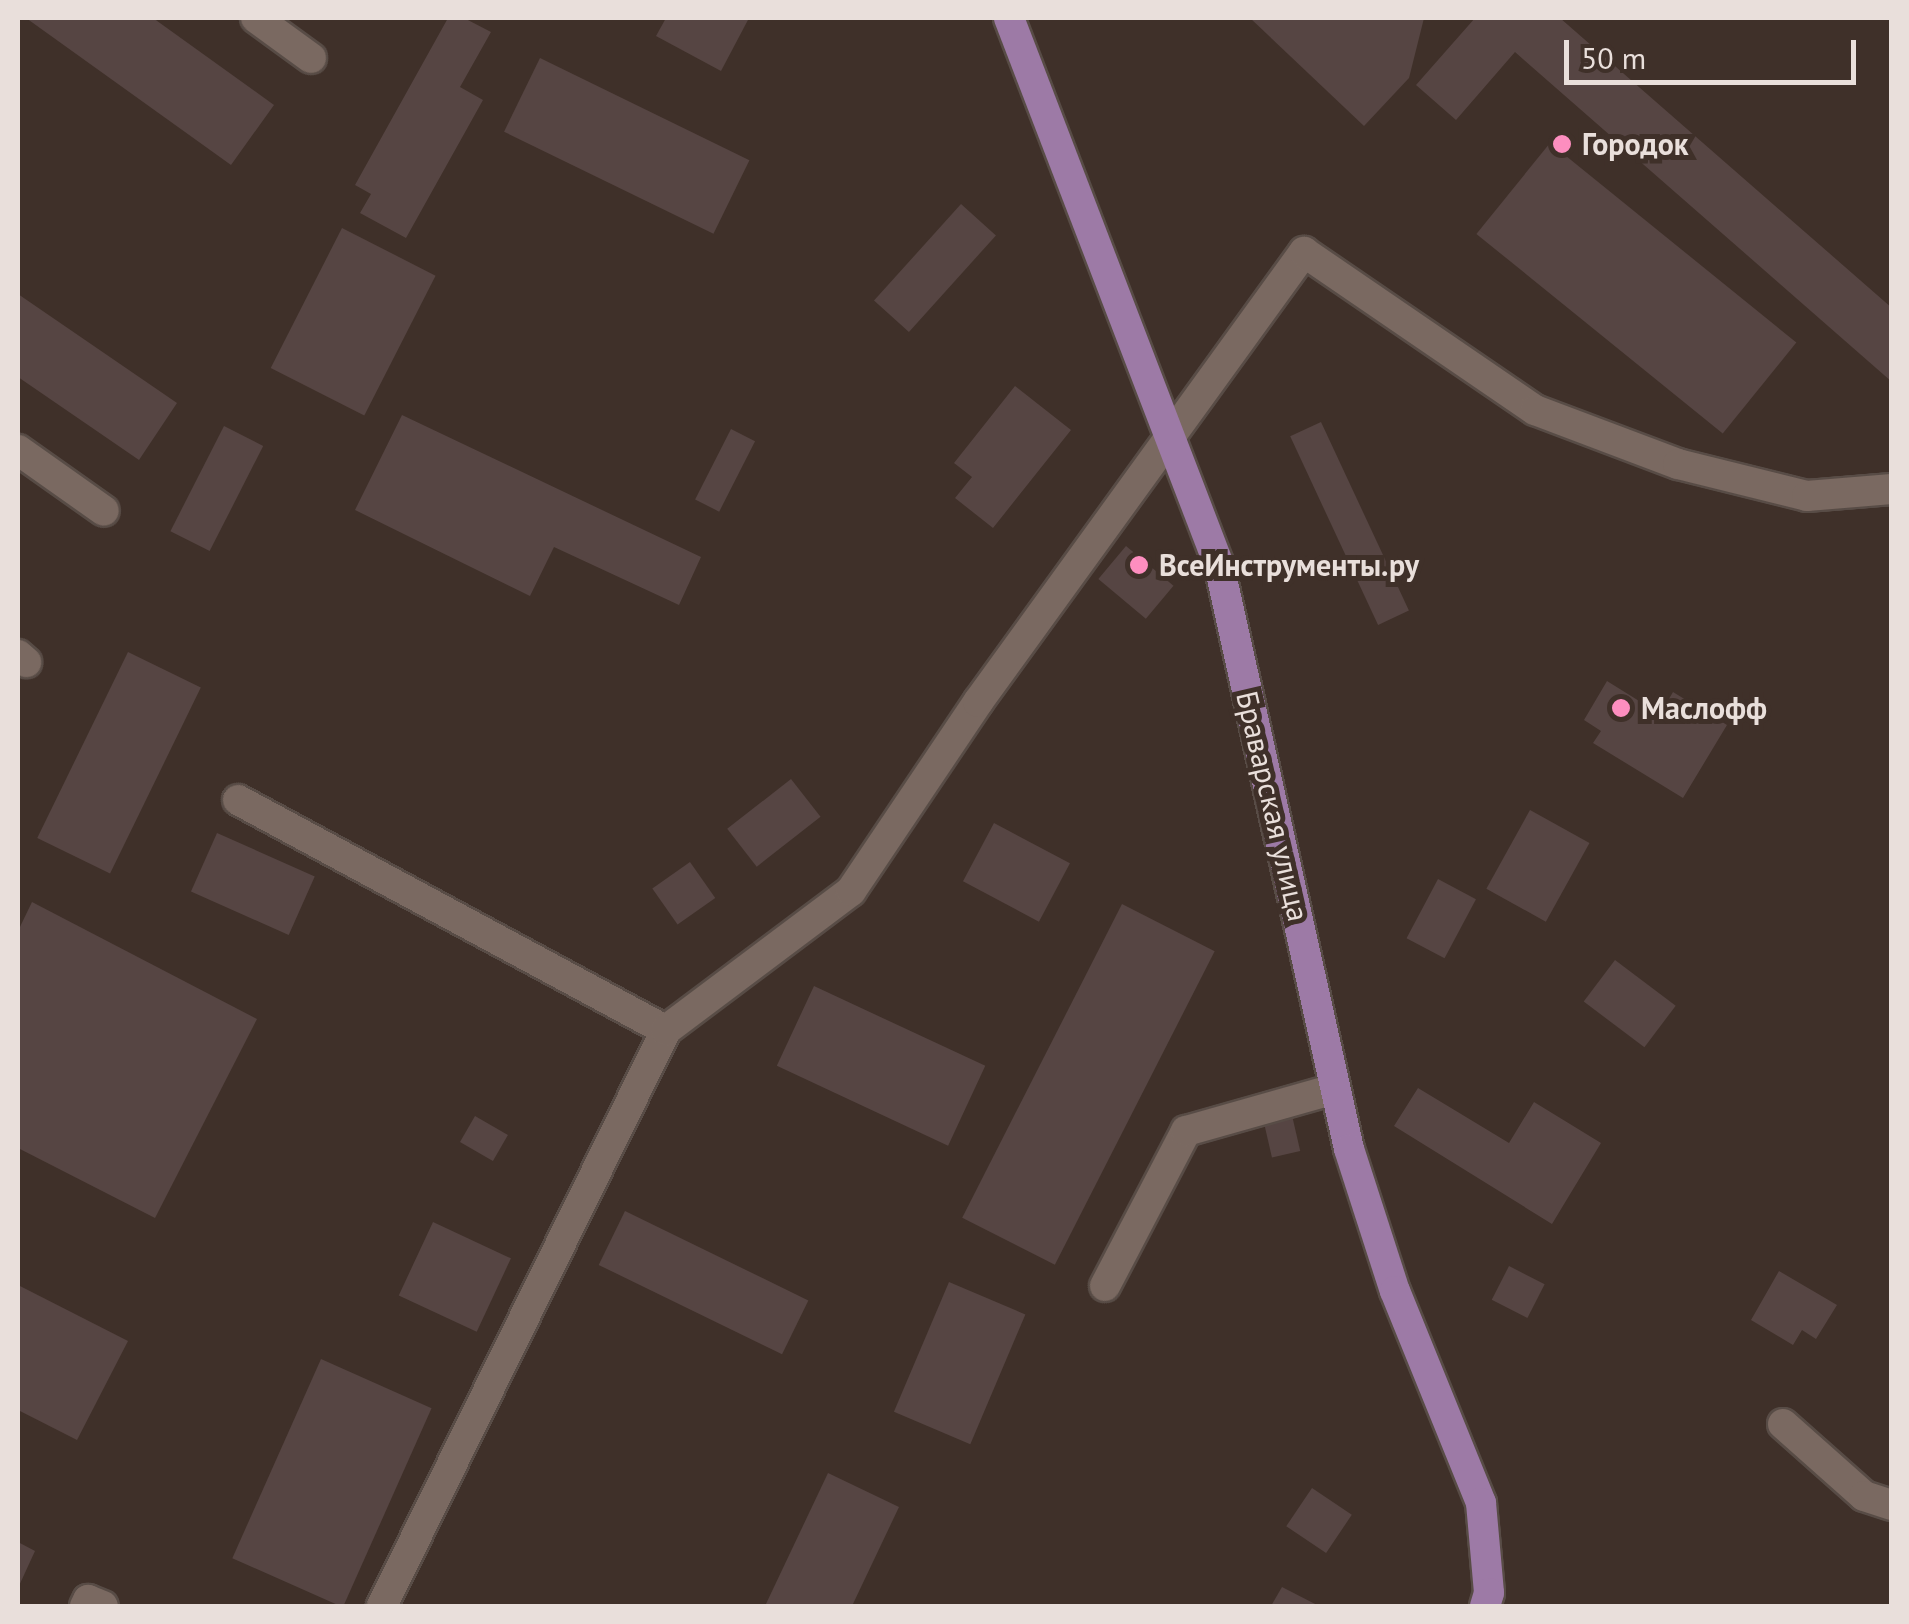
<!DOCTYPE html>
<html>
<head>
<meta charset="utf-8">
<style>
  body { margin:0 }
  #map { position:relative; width:1909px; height:1624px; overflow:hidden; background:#3f3029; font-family:"PT Sans",sans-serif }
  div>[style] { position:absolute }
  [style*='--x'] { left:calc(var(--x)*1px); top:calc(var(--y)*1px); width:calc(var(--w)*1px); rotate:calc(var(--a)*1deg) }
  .building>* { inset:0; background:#564543; transform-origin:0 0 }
  .roads { filter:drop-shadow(2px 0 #584c46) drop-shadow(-2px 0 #584c46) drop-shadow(0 2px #584c46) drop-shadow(0 -2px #584c46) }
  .minor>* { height:30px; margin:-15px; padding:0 15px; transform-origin:15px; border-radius:15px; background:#7a6961 }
  .major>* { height:30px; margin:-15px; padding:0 15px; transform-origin:15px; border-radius:15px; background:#9d7aa6 }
  .dots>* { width:28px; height:28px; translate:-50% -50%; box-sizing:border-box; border:5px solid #3f3029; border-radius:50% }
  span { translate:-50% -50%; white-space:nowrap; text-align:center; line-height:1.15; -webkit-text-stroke:10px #3f3029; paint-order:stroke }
  .poi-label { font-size:30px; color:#e9dfdb; font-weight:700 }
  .left { translate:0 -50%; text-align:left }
  .street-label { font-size:30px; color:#e9dfdb }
  .frame { position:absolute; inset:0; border:20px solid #e9dfdb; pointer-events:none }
  .scale { position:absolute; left:1564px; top:40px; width:292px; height:45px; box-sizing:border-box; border:5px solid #e9dfdb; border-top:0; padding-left:12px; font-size:30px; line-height:35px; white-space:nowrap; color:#e9dfdb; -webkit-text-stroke:8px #3f3029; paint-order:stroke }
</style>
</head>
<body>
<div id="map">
  <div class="building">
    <div style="clip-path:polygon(26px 18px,153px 18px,274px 105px,231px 165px)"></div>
    <div style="clip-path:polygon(448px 18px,464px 18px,491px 32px,460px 87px,483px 100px,406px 238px,360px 213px,371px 194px,355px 185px)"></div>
    <div style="clip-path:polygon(666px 18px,749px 18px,721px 71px,656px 36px)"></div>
    <div style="clip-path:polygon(1250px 18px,1424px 18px,1409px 78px,1364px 126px)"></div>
    <div style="clip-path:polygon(1475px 18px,1560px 18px,1892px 308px,1892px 382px,1515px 52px,1456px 120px,1416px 85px)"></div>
    <div style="left:540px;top:58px;width:233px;height:82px;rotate:26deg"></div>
    <div style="left:1550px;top:143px;width:317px;height:117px;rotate:39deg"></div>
    <div style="left:961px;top:204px;width:47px;height:130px;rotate:42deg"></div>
    <div style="left:342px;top:228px;width:105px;height:157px;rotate:27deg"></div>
    <div style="clip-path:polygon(18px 294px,177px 403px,139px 460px,18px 377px)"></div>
    <div style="clip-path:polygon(1015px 386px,1071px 430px,993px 528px,955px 498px,972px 477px,954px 463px)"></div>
    <div style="clip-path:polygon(402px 415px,701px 557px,679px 605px,554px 547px,530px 596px,355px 510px)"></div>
    <div style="left:1321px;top:422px;width:208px;height:34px;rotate:65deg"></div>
    <div style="left:224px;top:426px;width:44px;height:118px;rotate:27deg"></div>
    <div style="left:731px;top:429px;width:27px;height:79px;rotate:27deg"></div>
    <div style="left:1126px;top:546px;width:62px;height:43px;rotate:40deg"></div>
    <div style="left:128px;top:652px;width:81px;height:207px;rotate:26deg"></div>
    <div style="clip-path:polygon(1607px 681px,1660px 714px,1673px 692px,1727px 725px,1683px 798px,1593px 743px,1601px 731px,1584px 720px)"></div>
    <div style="left:791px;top:779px;width:48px;height:81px;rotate:52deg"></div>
    <div style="left:1530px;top:810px;width:68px;height:90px;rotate:29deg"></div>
    <div style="left:994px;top:823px;width:86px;height:66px;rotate:28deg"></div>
    <div style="left:217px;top:833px;width:107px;height:64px;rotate:24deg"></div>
    <div style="left:690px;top:862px;width:44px;height:46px;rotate:55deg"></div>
    <div style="left:1438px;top:879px;width:43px;height:67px;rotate:28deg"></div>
    <div style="clip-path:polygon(32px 902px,257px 1019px,155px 1218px,18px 1148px,18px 931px)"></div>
    <div style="left:1122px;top:904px;width:104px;height:352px;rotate:27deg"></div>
    <div style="left:1615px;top:960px;width:76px;height:52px;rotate:37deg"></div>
    <div style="left:814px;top:986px;width:189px;height:88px;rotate:25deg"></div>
    <div style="clip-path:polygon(1418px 1088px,1509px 1143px,1534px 1102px,1601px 1143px,1552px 1224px,1394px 1126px)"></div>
    <div style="left:1291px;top:1111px;width:41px;height:29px;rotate:77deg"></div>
    <div style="left:475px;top:1116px;width:38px;height:30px;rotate:30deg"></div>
    <div style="left:625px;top:1211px;width:204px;height:60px;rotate:26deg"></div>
    <div style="left:433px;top:1222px;width:86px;height:81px;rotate:25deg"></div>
    <div style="left:1509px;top:1266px;width:40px;height:38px;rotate:27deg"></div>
    <div style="clip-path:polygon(1779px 1271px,1837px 1305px,1816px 1339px,1802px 1330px,1793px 1345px,1751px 1320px)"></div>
    <div style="left:949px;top:1282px;width:83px;height:141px;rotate:23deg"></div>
    <div style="clip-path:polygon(18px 1285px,128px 1341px,77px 1440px,18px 1410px)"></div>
    <div style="left:321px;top:1359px;width:121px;height:218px;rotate:24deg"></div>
    <div style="clip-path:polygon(828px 1473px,899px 1507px,852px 1606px,765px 1606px)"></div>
    <div style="left:1312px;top:1488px;width:48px;height:46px;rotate:34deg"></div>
    <div style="clip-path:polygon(18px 1542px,35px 1551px,18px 1588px)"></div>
    <div style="clip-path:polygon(1282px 1587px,1319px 1606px,1271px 1606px)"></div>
  </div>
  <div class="roads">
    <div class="minor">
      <div style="--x:256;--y:18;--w:68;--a:36"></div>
      <div style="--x:18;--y:450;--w:105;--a:35.3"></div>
      <div style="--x:18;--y:655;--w:11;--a:41"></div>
      <div style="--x:238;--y:800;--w:486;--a:28.3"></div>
      <div style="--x:1105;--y:1286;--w:175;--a:-62.4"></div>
      <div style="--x:1186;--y:1131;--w:154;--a:-15.8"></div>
      <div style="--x:1783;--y:1424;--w:108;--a:41.6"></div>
      <div style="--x:1864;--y:1496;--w:29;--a:18"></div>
      <div style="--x:85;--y:1606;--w:7;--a:-63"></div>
      <div style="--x:88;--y:1600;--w:16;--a:22"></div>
      <div style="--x:382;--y:1606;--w:642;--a:-63.75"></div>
      <div style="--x:666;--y:1030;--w:231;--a:-36.9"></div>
      <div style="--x:851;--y:891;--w:228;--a:-56.1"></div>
      <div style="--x:978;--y:702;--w:556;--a:-54.08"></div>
      <div style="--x:1304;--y:252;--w:280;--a:34.4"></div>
      <div style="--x:1535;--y:410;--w:153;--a:20.7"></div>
      <div style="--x:1678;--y:464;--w:133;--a:13.9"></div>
      <div style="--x:1807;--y:496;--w:85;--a:-4.7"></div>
    </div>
    <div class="major">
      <div style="--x:1009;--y:18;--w:586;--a:69"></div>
      <div style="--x:1219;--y:565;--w:598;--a:77.45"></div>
      <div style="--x:1349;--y:1149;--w:149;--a:72.1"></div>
      <div style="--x:1395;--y:1291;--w:229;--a:67.9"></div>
      <div style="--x:1481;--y:1503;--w:90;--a:84.9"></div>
      <div style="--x:1489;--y:1593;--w:14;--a:107"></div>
    </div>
  </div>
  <div class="dots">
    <div style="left:1562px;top:144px;background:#fd8ebf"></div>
    <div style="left:1139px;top:565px;background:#fd8ebf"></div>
    <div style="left:1621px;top:708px;background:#fd8ebf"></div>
  </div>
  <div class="poi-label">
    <span class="left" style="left:1582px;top:144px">Городок</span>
    <span class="left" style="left:1159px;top:565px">ВсеИнструменты.ру</span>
    <span class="left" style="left:1641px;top:708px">Маслофф</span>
  </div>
  <div class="street-label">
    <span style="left:1273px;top:806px;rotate:77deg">Браварская улица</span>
  </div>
  <div class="frame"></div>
  <div class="scale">50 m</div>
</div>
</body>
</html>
